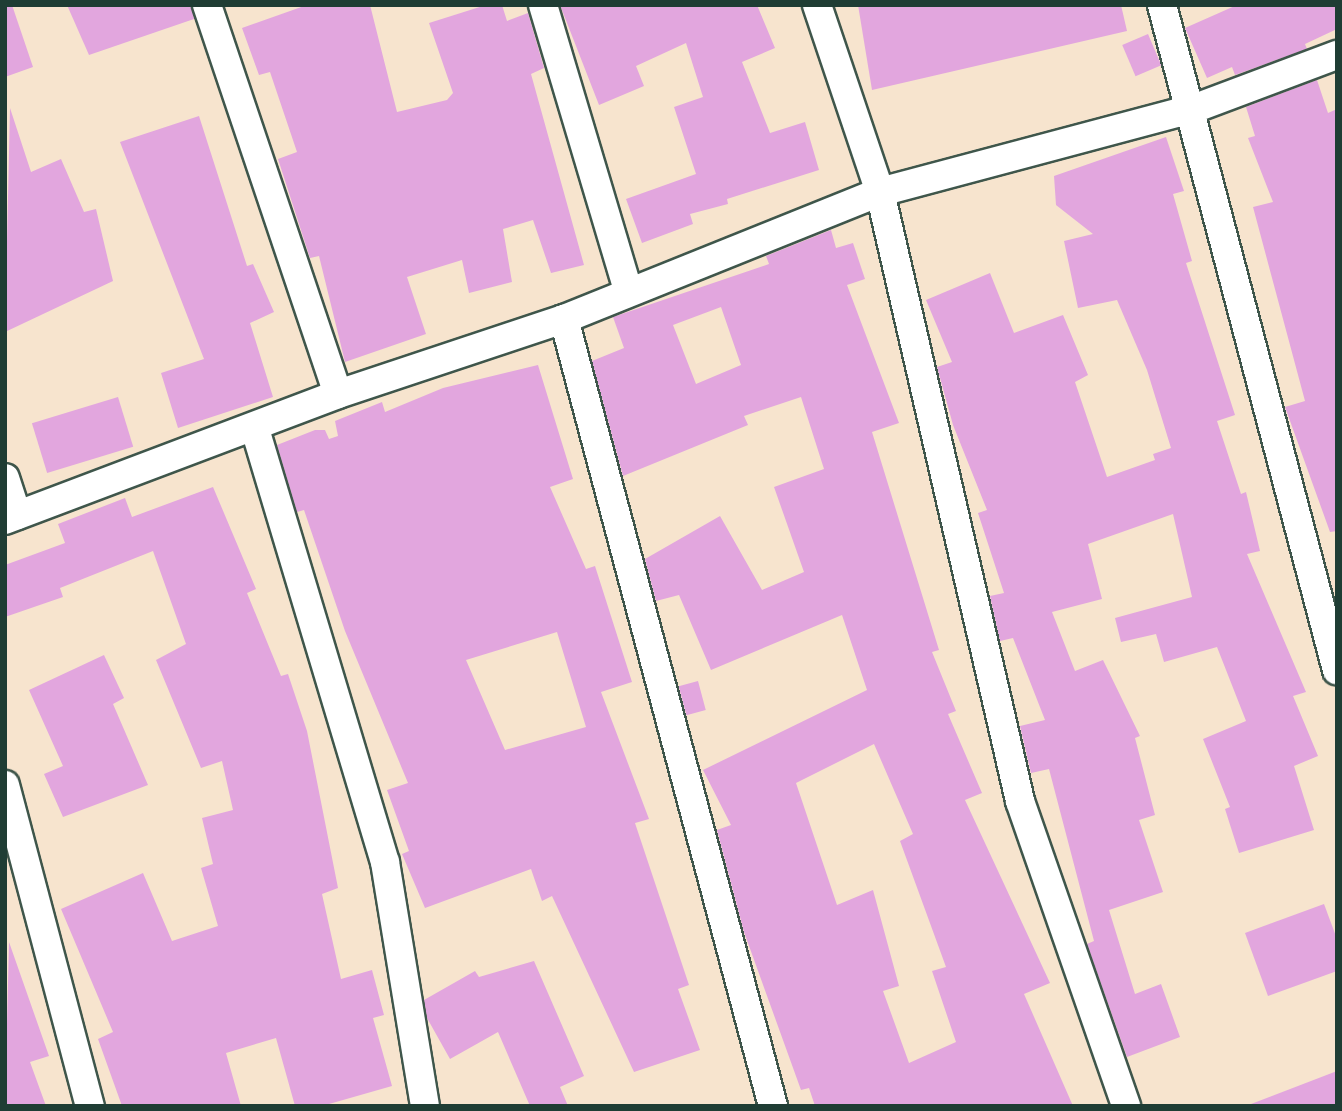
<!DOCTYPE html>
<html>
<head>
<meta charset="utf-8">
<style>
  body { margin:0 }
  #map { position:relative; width:1342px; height:1111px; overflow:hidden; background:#f7e4ce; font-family:"IM FELL English",serif }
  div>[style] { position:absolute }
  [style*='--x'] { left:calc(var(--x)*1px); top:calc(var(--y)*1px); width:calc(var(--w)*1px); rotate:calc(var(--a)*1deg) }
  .building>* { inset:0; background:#e2a6de; transform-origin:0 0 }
  .roads { filter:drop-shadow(2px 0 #3f564b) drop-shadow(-2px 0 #3f564b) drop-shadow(0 2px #3f564b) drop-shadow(0 -2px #3f564b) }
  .street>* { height:28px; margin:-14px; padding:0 14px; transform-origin:14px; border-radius:14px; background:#fff }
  span { translate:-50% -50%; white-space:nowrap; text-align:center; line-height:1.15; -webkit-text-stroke:5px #fdfcf7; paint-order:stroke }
  .frame { position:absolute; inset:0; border:7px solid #1f3d34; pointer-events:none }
</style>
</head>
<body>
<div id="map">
  <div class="building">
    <div style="clip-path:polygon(5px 5px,12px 5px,33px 67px,5px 77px)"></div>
    <div style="clip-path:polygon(67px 5px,191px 5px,194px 19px,89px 55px)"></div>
    <div style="clip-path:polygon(307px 5px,370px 5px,397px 112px,447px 100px,453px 93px,429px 23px,486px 5px,502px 5px,507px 21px,528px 13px,544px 68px,531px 74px,584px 265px,551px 273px,533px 220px,503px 229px,512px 282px,469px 293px,462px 260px,407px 277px,426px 334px,345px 362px,319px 256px,310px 258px,278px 159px,297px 152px,270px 72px,259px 75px,242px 28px)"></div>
    <div style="clip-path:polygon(560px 5px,757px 5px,775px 48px,742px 62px,770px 133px,805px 122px,819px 170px,727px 199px,728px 204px,690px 214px,693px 224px,642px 243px,626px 199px,696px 174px,674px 107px,703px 97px,686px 43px,636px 66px,644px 86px,599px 105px)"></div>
    <div style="clip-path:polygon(858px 5px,1121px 5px,1127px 31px,872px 90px)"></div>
    <div style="clip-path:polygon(1237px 5px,1337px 5px,1337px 29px,1305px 44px,1307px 49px,1235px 75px,1232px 67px,1207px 78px,1185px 28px)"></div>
    <div style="left:1148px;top:34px;width:34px;height:28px;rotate:67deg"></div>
    <div style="clip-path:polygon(1317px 80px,1328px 113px,1337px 109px,1337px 531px,1330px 532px,1285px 407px,1305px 401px,1253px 207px,1273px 202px,1248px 138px,1255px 136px,1246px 107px)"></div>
    <div style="clip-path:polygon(10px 108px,31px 172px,61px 159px,84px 212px,96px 209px,113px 281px,5px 332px)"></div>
    <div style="clip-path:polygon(199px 116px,247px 266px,253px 264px,274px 312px,250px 323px,273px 397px,178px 428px,161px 373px,204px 359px,120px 142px)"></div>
    <div style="clip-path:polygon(1166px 137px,1184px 191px,1173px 194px,1192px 261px,1186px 263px,1235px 415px,1217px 421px,1241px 494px,1246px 492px,1260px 551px,1247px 554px,1306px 692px,1293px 696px,1318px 756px,1294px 766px,1314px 830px,1239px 853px,1225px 809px,1230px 807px,1203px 739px,1246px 721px,1217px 647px,1164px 662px,1156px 634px,1121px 642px,1115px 618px,1192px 597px,1173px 514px,1088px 544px,1102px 599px,1052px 612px,1075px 671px,1103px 660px,1140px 736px,1135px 738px,1155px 815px,1139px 820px,1163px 892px,1109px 910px,1135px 994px,1161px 984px,1180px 1037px,1127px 1057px,1087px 944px,1094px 941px,1049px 769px,1031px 773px,1020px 726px,1045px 720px,1013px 638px,1000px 641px,990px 596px,1004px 593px,978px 513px,987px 510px,953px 425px,937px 367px,952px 362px,926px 300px,990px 273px,1014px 333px,1063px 315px,1088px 375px,1075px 382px,1107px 477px,1155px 460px,1153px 454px,1171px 448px,1147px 370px,1117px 300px,1078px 308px,1064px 241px,1093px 234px,1056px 205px,1054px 176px)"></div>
    <div style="clip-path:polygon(evenodd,831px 230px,836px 248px,853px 243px,865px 279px,847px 285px,899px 423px,872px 432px,939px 650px,932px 652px,956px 711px,948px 714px,982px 793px,965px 800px,1050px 983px,1024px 994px,1073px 1106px,815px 1106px,809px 1088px,801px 1090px,744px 932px,717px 830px,731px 825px,703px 770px,867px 690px,842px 615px,711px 670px,679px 595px,656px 601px,645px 559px,720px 516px,762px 590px,804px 572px,774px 487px,824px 469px,801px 397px,744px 416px,748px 425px,623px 476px,592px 361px,624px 348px,613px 317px,769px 264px,766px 256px,831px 230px,721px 307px,741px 365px,696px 384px,673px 325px,721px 307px,831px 230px,874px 744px,913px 834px,900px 841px,946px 967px,932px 971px,956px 1042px,909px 1063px,883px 991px,899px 986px,873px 890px,837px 905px,796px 783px,874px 744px)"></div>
    <div style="clip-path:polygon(evenodd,538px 365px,573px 479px,550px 487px,586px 569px,595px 566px,632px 682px,601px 692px,649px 819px,635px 823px,689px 985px,678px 989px,700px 1050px,634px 1072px,552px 896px,542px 901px,531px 869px,425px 908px,402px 854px,409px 851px,387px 790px,408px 783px,345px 631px,304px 510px,297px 512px,277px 445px,315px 430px,325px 430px,329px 439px,338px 436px,335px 421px,382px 402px,385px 412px,443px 388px,538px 365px,557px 632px,586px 727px,505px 750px,466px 660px,557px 632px)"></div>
    <div style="left:118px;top:397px;width:52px;height:90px;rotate:73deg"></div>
    <div style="clip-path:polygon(213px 487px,256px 589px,247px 593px,281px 676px,288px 674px,307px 731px,338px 888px,322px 894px,341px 979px,372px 970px,384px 1015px,373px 1018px,392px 1086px,322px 1106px,295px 1106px,276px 1038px,226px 1053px,241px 1106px,122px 1106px,98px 1039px,113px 1032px,61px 909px,143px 873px,172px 941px,218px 926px,201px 868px,213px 864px,202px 818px,233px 810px,222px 761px,201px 768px,156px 660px,186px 644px,153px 551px,60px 588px,63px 597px,5px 617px,5px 565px,65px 543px,58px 524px,125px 498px,132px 517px)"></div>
    <div style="clip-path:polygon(104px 655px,124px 698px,113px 704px,148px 785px,63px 817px,44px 774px,63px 766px,29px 690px)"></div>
    <div style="left:698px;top:681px;width:30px;height:20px;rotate:75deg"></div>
    <div style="clip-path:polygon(1324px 904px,1337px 939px,1337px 971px,1268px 996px,1245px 933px)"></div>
    <div style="clip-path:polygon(9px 942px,49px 1056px,30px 1062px,46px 1106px,5px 1106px)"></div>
    <div style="clip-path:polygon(534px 961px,584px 1076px,560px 1087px,568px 1106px,530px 1106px,498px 1032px,450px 1059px,427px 1018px,424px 1000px,475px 971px,479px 977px)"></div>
    <div style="clip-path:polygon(1337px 1071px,1337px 1106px,1252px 1106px,1251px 1104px)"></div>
  </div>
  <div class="roads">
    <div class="street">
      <div style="--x:207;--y:5;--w:410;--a:71.4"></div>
      <div style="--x:543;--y:5;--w:298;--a:73.4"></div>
      <div style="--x:817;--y:5;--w:197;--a:71.4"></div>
      <div style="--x:880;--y:192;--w:625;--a:77.05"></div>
      <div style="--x:1020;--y:801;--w:323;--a:70.8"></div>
      <div style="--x:1162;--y:5;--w:688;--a:75.26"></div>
      <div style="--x:564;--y:319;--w:814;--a:75.13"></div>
      <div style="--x:255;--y:429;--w:452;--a:73.3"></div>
      <div style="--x:385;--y:862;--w:247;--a:80.7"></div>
      <div style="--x:5;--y:478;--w:39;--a:72"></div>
      <div style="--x:5;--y:520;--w:356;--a:-20.7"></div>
      <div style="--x:338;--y:394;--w:238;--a:-18.4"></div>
      <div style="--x:564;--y:319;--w:341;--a:-21.9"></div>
      <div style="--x:880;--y:192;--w:324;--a:-14.9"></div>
      <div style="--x:1193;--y:109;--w:154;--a:-20.6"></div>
      <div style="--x:5;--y:785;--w:332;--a:75.2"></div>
    </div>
  </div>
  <div class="frame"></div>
</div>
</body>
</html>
